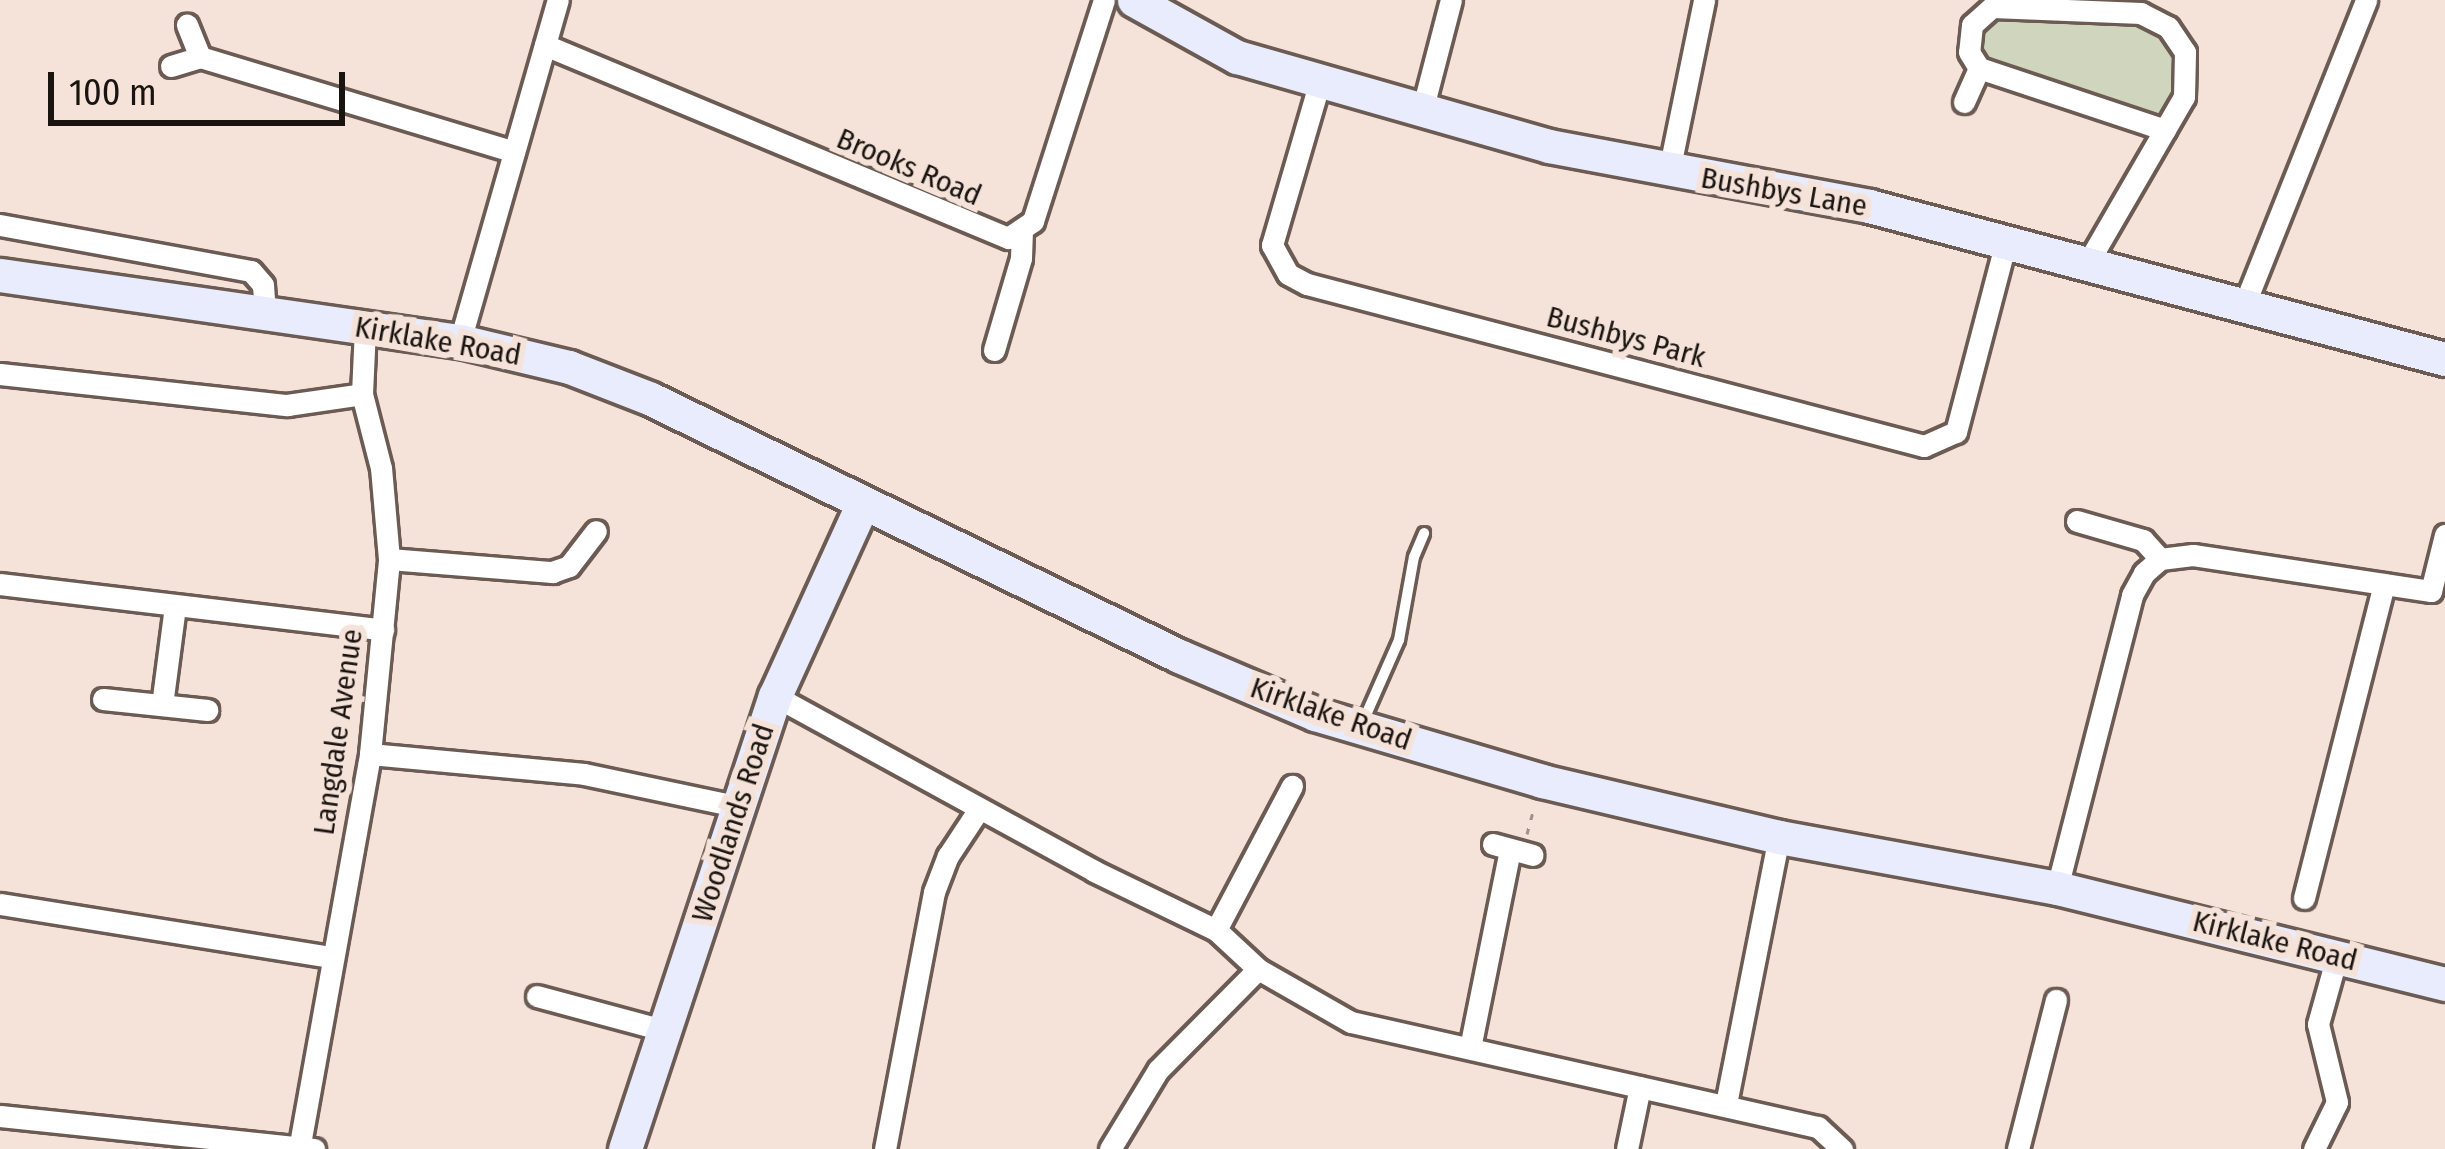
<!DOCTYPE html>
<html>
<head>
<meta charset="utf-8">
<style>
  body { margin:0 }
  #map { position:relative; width:2445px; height:1149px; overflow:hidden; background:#f5e3d9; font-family:"Fira Sans Condensed",sans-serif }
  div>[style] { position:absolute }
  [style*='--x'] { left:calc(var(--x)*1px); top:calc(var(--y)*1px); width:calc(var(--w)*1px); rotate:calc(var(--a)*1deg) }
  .green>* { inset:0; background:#d0d6bd }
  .path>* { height:3px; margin-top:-1.5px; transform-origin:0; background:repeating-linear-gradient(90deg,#9f918a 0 6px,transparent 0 15px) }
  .roads { filter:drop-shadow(3px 0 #6b5b53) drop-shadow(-3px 0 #6b5b53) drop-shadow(0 3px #6b5b53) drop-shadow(0 -3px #6b5b53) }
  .lane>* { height:10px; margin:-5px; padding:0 5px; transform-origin:5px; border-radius:5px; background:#fff }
  .street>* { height:21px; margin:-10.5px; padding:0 10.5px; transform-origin:10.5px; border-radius:10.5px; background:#fff }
  .secondary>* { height:33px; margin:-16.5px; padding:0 16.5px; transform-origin:16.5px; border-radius:16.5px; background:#e8ecfd }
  span { translate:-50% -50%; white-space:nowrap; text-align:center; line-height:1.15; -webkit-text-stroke:12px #f5e3d9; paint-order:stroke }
  .street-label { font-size:30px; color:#1a1411 }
  .scale { position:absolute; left:48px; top:72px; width:297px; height:54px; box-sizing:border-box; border:6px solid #1a1411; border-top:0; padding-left:15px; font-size:36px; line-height:42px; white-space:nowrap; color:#1a1411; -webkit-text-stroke:9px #f5e3d9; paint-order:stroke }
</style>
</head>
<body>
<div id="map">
  <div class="green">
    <div style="clip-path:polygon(1992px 19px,2138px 21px,2172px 51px,2175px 97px,2160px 120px,1991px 67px,1978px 53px,1978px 33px)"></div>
  </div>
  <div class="path">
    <div style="--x:1527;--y:834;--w:27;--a:-75"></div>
  </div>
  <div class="roads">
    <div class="lane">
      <div style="--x:1362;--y:724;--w:92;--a:-66.2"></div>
      <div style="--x:1399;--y:640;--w:84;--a:-79.8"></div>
      <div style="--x:1414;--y:557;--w:26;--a:-67"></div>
    </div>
    <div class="street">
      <div style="--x:545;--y:45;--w:502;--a:22.63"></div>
      <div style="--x:1008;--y:238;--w:30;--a:-34"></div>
      <div style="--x:1033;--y:221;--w:232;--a:-72.2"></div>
      <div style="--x:200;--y:57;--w:328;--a:16.8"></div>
      <div style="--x:171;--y:66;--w:30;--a:-17"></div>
      <div style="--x:200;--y:57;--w:35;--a:-112"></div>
      <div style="--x:1320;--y:81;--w:171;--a:106.3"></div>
      <div style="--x:1272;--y:245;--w:33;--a:61"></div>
      <div style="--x:1288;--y:274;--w:21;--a:28"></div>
      <div style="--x:1307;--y:284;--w:638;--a:14.71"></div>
      <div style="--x:1924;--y:446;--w:35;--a:-24"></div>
      <div style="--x:1956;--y:432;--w:196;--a:-75.3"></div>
      <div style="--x:1964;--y:102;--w:37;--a:-66"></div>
      <div style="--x:1422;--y:111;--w:115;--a:-75.4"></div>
      <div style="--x:1669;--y:171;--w:175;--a:-78.4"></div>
      <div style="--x:0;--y:225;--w:255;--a:10.4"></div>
      <div style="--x:251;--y:271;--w:18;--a:49"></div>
      <div style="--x:263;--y:285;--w:27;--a:86"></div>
      <div style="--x:2087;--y:264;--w:193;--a:-59.9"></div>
      <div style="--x:2184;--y:97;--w:45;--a:-88.7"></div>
      <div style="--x:2185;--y:52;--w:30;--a:-124"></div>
      <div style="--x:2168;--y:27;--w:30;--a:-153"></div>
      <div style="--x:2141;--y:13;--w:149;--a:-177.7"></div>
      <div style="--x:1992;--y:7;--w:27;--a:138"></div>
      <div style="--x:1972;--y:25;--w:27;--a:96"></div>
      <div style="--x:1969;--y:52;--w:19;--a:58"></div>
      <div style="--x:1979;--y:68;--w:196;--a:18.4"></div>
      <div style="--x:2243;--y:308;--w:332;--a:-68.2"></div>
      <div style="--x:460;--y:341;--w:355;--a:-74"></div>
      <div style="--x:994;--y:350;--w:96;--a:-73.6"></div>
      <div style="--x:1021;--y:258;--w:25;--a:-88"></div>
      <div style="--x:0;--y:374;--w:289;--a:6.2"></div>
      <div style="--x:287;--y:405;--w:76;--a:-8.3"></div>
      <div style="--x:2077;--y:521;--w:69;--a:16.1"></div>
      <div style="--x:2143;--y:540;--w:25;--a:48"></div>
      <div style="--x:389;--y:559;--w:164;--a:4.6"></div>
      <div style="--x:552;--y:572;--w:18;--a:-19"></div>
      <div style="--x:569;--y:566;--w:44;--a:-52.4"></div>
      <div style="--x:0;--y:584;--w:386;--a:6.8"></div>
      <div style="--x:775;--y:696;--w:364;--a:28.7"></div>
      <div style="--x:1094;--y:871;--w:136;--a:25.8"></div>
      <div style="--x:1216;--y:930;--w:57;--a:42.9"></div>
      <div style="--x:103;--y:699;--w:105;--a:6"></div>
      <div style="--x:162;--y:705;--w:100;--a:-82.5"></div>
      <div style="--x:370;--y:754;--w:215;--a:5.3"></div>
      <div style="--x:584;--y:774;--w:155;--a:11.9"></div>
      <div style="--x:1493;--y:844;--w:41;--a:15.4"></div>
      <div style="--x:2057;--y:888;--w:302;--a:-75.6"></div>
      <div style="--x:2132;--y:595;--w:25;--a:-61"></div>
      <div style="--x:2144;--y:573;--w:21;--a:-41"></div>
      <div style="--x:2160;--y:559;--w:33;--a:-7"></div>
      <div style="--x:2193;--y:555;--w:241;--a:8.6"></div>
      <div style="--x:2431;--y:591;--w:58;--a:-76"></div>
      <div style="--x:2304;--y:898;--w:324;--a:-75.7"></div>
      <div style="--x:0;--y:904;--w:336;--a:9.1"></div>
      <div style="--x:1216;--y:930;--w:163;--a:-62.2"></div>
      <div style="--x:537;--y:996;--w:135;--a:15.1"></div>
      <div style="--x:1470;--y:1048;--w:202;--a:-78.6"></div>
      <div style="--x:1726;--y:1104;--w:272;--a:-78.8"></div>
      <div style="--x:0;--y:1116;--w:316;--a:6"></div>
      <div style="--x:300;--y:1144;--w:396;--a:-79.8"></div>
      <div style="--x:370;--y:754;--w:196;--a:-84.4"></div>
      <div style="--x:389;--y:559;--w:91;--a:-95"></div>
      <div style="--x:381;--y:468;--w:76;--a:-104.4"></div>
      <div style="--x:362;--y:394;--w:67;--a:-87.4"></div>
      <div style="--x:885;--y:1149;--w:262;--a:-79.2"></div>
      <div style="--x:934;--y:892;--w:39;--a:-69"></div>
      <div style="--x:948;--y:856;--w:56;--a:-56.6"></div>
      <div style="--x:1110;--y:1149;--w:92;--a:-58.7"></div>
      <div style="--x:1158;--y:1070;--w:142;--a:-45.3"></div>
      <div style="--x:1258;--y:969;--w:107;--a:29.7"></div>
      <div style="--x:1351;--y:1022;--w:479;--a:12.7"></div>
      <div style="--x:1818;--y:1127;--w:33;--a:43"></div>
      <div style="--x:1627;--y:1149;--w:63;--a:-78.2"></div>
      <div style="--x:2018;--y:1149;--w:154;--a:-75.7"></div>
      <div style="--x:2314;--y:1149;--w:52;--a:-63.9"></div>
      <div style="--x:2337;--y:1102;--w:80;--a:-103.7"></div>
      <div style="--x:2318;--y:1024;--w:71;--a:-74.4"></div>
    </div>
    <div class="secondary">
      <div style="--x:1134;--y:0;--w:118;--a:29"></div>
      <div style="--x:1237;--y:57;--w:324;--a:15.9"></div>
      <div style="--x:1549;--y:146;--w:326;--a:10.6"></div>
      <div style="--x:1869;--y:206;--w:596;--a:14.88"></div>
      <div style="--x:0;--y:275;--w:465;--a:8.2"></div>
      <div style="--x:460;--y:341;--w:112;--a:13.4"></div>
      <div style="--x:569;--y:367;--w:88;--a:21.3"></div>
      <div style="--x:651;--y:399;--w:587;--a:25.95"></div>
      <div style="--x:1179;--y:656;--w:148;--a:23.1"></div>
      <div style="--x:1315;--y:714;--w:237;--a:16.4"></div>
      <div style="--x:1542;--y:781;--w:244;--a:13.3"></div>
      <div style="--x:1779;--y:837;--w:283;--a:10.4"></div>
      <div style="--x:2057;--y:888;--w:400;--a:13.9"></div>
      <div style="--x:625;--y:1149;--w:477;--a:-71.7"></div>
      <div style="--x:775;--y:696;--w:210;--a:-65.5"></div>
    </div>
  </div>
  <div class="street-label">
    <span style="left:909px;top:167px;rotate:23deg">Brooks Road</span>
    <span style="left:1784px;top:192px;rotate:10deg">Bushbys Lane</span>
    <span style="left:1626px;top:337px;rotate:15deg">Bushbys Park</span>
    <span style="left:438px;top:341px;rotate:10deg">Kirklake Road</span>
    <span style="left:1331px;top:714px;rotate:19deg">Kirklake Road</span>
    <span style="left:338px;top:732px;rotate:-82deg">Langdale Avenue</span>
    <span style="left:733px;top:823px;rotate:-72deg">Woodlands Road</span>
    <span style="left:2275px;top:941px;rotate:14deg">Kirklake Road</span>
  </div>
  <div class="scale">100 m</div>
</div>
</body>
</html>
